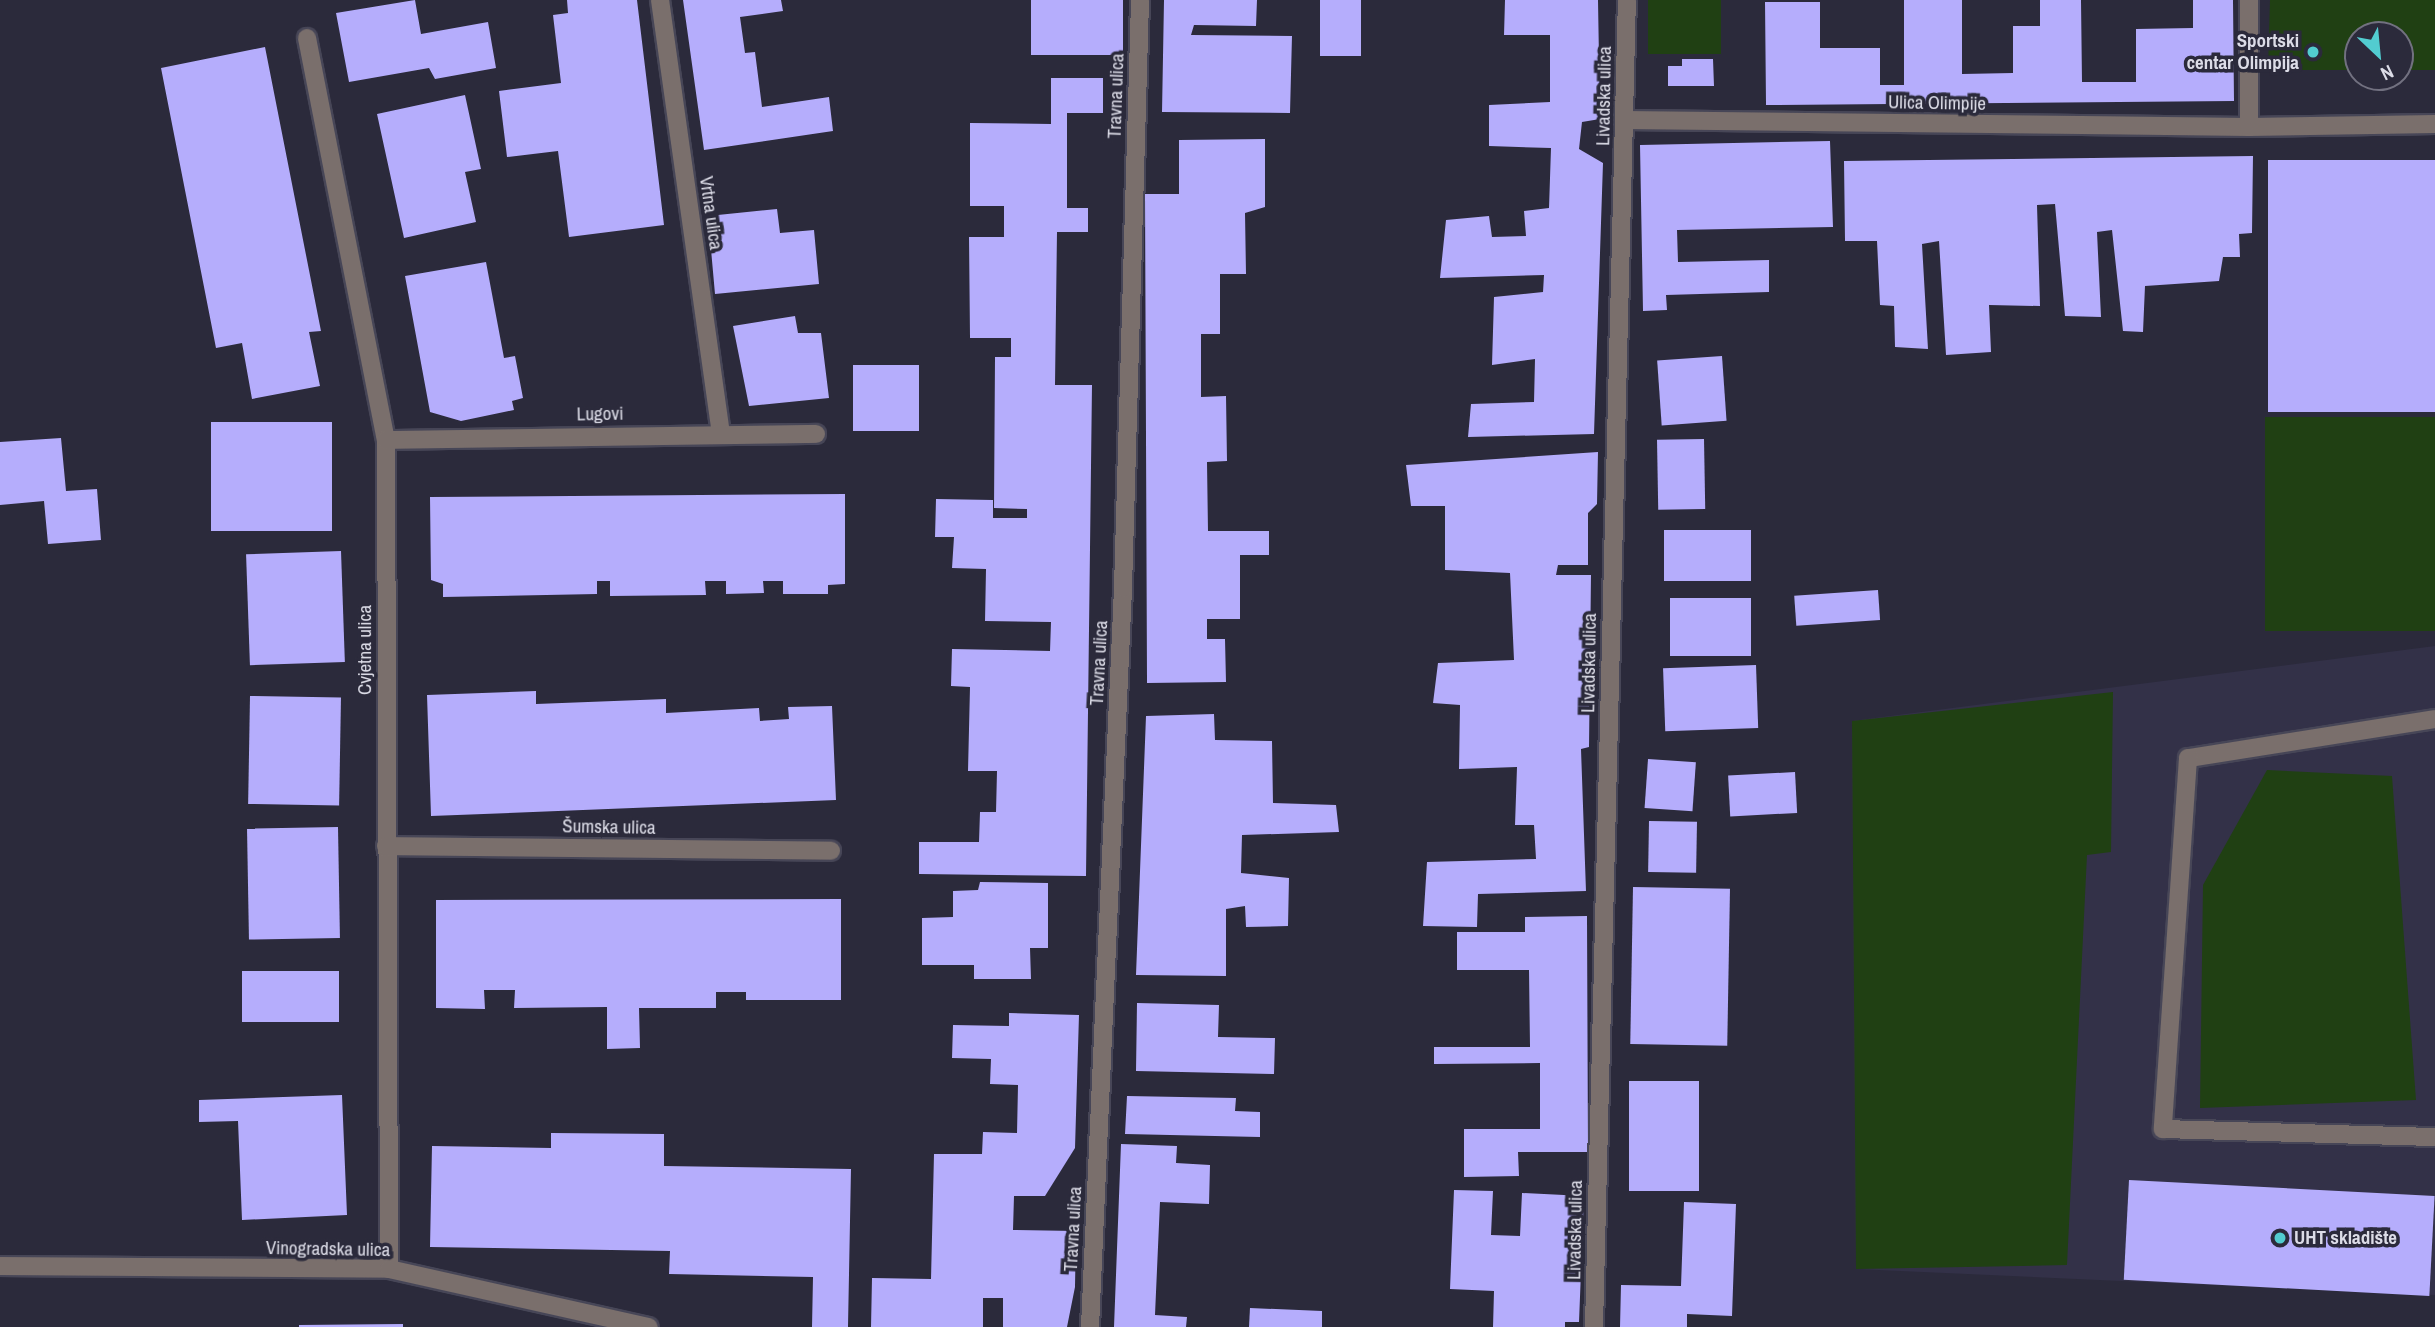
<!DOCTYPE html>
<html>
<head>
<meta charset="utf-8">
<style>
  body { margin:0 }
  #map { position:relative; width:2435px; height:1327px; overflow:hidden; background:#2b2a3b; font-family:"Archivo Narrow",sans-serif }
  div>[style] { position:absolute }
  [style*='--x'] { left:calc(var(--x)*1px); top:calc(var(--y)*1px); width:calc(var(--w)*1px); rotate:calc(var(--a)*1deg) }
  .built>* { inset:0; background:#333148 }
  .green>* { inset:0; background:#204013; transform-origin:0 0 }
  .building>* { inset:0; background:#b5adfc; transform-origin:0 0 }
  .roads { filter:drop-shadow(2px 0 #474657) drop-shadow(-2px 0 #474657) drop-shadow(0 2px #474657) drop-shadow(0 -2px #474657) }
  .minor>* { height:18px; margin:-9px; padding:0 9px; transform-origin:9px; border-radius:9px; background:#7a6f6c }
  .dots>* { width:19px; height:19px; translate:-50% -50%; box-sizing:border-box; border:4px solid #2b2a3b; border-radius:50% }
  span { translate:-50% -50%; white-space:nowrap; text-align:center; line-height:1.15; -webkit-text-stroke:7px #2b2a3b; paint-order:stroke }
  .poi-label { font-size:19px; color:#dcdce7; font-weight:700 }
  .right { translate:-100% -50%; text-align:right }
  .left { translate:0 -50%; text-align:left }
  .street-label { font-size:19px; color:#dcdce7 }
  .north { position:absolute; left:2344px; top:21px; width:70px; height:70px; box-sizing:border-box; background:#2b2a3b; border:2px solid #727180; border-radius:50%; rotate:154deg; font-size:19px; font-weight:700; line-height:28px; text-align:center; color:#dcdce7 }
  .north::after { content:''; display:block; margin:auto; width:24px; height:32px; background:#52ccd0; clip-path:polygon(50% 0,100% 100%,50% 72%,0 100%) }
</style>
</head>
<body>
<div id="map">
  <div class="built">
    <div style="clip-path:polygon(2435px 646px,2435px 1295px,1856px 1269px,1852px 721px)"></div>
  </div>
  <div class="green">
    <div style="left:1648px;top:0;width:73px;height:54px"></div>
    <div style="clip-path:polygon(2270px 0,2435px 0,2435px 70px,2400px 70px,2400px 35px,2358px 35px,2358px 70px,2268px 70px)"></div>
    <div style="left:2435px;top:417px;width:214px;height:170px;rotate:90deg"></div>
    <div style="clip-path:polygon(2113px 692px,2111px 852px,2087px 855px,2067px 1265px,1856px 1269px,1852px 721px)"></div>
    <div style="clip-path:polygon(2267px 770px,2392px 776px,2416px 1100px,2200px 1108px,2203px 885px)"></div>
  </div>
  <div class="building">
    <div style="clip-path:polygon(415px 0,421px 34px,488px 22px,496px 68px,435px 79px,429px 68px,349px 82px,336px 13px)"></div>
    <div style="clip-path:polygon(567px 0,637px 0,664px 225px,569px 237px,558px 151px,507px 157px,499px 91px,561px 83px,553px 15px,568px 13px)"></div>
    <div style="clip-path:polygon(683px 0,781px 0,783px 11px,740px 17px,745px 53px,755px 52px,762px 107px,829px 97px,833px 131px,704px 150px)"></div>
    <div style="left:1031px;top:0;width:92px;height:55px"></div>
    <div style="clip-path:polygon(1164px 0,1257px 0,1256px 26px,1194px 25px,1191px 35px,1292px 36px,1290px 113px,1162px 112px)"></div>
    <div style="left:1320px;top:0;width:41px;height:56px"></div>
    <div style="clip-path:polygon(1505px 0,1598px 0,1600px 119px,1582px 122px,1579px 149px,1603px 163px,1594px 434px,1468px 437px,1471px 404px,1534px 402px,1535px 359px,1492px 365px,1494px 297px,1543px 292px,1544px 275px,1440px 278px,1446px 220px,1489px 216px,1492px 237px,1526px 236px,1524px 211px,1549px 208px,1551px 148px,1489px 146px,1489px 105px,1550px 102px,1550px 35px,1504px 35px)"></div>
    <div style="clip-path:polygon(1904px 0,1962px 0,1962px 74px,2013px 73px,2013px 26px,2040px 26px,2040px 0,2081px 0,2082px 82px,2136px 82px,2136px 29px,2193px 28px,2193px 0,2233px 0,2234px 101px,1766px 105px,1765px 2px,1820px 2px,1820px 48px,1880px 48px,1880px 85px,1904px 85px)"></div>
    <div style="clip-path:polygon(265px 47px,321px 331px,309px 332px,320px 386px,252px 399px,242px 343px,216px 348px,161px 68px)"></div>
    <div style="clip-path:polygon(1682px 59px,1713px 59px,1714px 86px,1668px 86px,1668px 66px,1682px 66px)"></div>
    <div style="clip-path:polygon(1051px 78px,1103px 78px,1103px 113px,1067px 113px,1067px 208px,1088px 208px,1088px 232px,1057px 232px,1055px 385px,1092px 385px,1086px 876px,919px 874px,919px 842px,979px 842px,980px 812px,996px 812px,997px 771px,968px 771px,970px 687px,951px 686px,952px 649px,1050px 651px,1051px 622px,985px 621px,986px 569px,952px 568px,954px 537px,935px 537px,936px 499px,993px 500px,993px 518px,1027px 518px,1027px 509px,994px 508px,995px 357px,1011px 357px,1011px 338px,970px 338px,969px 237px,1004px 237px,1004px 206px,970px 206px,970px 123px,1051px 124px)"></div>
    <div style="clip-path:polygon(465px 95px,481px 169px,465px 172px,476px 222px,404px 238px,377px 114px)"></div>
    <div style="clip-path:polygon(1265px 139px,1265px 207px,1245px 213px,1246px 274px,1220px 274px,1220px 334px,1201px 334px,1201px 397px,1226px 396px,1227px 461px,1207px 462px,1208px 531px,1269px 531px,1269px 555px,1240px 555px,1240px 619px,1207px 619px,1207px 639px,1225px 639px,1226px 682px,1147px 683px,1145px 194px,1179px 194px,1179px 140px)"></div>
    <div style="clip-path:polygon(1830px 141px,1833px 227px,1677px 230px,1678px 262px,1769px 260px,1769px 292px,1666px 295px,1667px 310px,1643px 311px,1640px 145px)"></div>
    <div style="clip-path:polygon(2253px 156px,2252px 233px,2239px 234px,2240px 257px,2223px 257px,2219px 281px,2145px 286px,2143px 332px,2123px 331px,2112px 230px,2097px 232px,2101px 317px,2065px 316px,2055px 204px,2037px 205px,2040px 306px,1989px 305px,1991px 352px,1946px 355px,1939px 241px,1922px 244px,1928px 349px,1895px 347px,1894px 306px,1880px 305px,1877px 241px,1845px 241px,1844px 161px)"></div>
    <div style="left:2435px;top:160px;width:252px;height:167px;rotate:90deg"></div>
    <div style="clip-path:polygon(777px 209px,780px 233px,814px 230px,819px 284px,715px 294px,708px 216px)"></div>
    <div style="clip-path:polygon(486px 262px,504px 358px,515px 356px,523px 398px,512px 401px,514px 410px,461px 421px,430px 412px,405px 276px)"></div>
    <div style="clip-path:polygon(795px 316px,798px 333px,821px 333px,829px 398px,749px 406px,733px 326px)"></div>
    <div style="left:1722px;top:356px;width:65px;height:65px;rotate:86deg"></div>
    <div style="left:919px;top:365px;width:66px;height:66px;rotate:90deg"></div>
    <div style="left:211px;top:422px;width:121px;height:109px"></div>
    <div style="clip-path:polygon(61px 438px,66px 491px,97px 489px,101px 540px,48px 544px,44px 501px,0 505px,0 442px)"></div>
    <div style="left:1704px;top:439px;width:70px;height:47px;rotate:89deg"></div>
    <div style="clip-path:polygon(1598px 452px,1597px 504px,1588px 513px,1588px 565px,1558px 565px,1556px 575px,1591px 575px,1589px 747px,1581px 749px,1586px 891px,1478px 894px,1477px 927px,1423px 926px,1427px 862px,1536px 859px,1534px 825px,1515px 825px,1517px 767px,1459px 769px,1460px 705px,1433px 703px,1438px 663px,1514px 660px,1510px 573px,1445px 570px,1445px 506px,1411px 506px,1406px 465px)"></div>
    <div style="clip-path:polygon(845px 494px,845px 584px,828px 585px,828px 594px,783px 594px,783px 581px,763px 581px,764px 593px,726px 594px,726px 581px,705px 581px,706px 595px,610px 596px,610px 581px,597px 581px,597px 594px,443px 597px,443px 584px,431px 580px,430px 497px)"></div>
    <div style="left:1664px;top:530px;width:87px;height:51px"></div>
    <div style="left:341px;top:551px;width:111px;height:95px;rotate:88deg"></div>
    <div style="left:1878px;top:590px;width:30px;height:84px;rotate:86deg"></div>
    <div style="left:1670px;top:598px;width:81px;height:58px"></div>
    <div style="left:1756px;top:665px;width:63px;height:93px;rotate:88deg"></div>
    <div style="clip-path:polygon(536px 691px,536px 704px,666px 699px,666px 713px,759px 708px,760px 721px,789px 719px,788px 707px,832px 706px,836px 800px,431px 816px,427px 695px)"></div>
    <div style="left:250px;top:696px;width:91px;height:108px;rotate:1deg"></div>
    <div style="clip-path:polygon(1214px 714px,1215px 740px,1272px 741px,1273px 803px,1336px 805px,1339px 832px,1242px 835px,1241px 873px,1289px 878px,1288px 926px,1246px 927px,1245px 906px,1226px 909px,1226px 976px,1136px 975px,1146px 716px)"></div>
    <div style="left:1648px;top:759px;width:48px;height:49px;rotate:4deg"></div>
    <div style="left:1795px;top:772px;width:41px;height:67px;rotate:87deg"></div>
    <div style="left:1649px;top:821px;width:48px;height:51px;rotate:1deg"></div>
    <div style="left:338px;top:827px;width:111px;height:91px;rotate:89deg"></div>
    <div style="clip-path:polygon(980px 882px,1048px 883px,1048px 948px,1030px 948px,1031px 979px,974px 979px,974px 965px,922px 965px,922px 918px,953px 917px,953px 891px,978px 890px)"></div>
    <div style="left:1633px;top:887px;width:97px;height:157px;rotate:1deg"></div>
    <div style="clip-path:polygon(841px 899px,841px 1000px,746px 1000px,746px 992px,716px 992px,716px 1008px,639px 1008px,640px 1048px,607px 1049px,607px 1007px,514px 1008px,515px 990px,484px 990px,485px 1009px,436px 1008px,436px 900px)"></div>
    <div style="clip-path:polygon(1587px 916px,1588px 1152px,1518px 1152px,1519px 1176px,1464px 1177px,1464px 1129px,1540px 1129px,1540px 1063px,1434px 1064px,1434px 1047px,1530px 1047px,1529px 970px,1457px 970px,1457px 932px,1525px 932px,1525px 917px)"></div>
    <div style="left:339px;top:971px;width:51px;height:97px;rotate:90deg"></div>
    <div style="clip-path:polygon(1137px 1003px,1219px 1005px,1218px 1037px,1275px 1038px,1274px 1074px,1136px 1071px)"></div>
    <div style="clip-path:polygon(1009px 1013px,1079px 1015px,1075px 1148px,1045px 1196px,1014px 1196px,1013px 1230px,1076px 1231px,1075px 1287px,1067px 1327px,1003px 1327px,1003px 1298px,983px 1298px,983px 1327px,871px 1327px,872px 1278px,931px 1279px,934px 1154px,982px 1154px,983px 1132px,1017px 1133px,1018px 1085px,990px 1084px,991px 1059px,952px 1058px,953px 1025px,1009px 1026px)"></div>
    <div style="left:1629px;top:1081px;width:70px;height:110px"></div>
    <div style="clip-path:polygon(342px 1095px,347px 1215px,242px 1220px,238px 1121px,199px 1122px,199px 1100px)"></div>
    <div style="clip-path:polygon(1127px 1096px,1236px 1098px,1235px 1111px,1260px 1112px,1260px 1137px,1125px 1134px)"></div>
    <div style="clip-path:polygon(551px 1133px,664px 1134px,664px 1166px,851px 1169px,848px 1327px,812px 1327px,813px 1277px,669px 1274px,670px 1251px,430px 1247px,432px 1146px,551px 1148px)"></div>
    <div style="clip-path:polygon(1121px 1144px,1177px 1146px,1176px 1163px,1210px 1165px,1209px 1204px,1160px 1202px,1155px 1315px,1187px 1317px,1186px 1327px,1114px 1327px)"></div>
    <div style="left:2129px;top:1180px;width:306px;height:100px;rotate:3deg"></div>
    <div style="clip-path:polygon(1454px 1190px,1493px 1191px,1491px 1235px,1520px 1236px,1522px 1193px,1584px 1196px,1579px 1322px,1565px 1322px,1565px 1327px,1493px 1327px,1494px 1291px,1450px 1289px)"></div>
    <div style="clip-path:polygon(1684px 1202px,1736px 1204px,1732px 1316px,1687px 1314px,1687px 1327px,1620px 1327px,1621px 1285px,1681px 1286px)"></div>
    <div style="clip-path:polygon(1250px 1308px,1322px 1311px,1322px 1327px,1249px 1327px)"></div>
    <div style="clip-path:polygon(403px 1324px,403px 1327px,299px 1327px,299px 1325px)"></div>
  </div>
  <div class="roads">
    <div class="minor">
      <div style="--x:660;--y:0;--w:436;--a:82"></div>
      <div style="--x:307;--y:38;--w:410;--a:78.9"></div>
      <div style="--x:386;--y:440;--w:829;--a:89.79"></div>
      <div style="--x:1624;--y:120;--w:625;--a:0.64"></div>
      <div style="--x:2249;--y:127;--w:186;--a:-0.9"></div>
      <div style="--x:2249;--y:127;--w:127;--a:-90"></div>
      <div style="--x:386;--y:440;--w:430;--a:-0.8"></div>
      <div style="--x:2435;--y:719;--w:250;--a:171"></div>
      <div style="--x:2188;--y:758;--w:372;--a:93.9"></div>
      <div style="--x:2163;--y:1129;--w:272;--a:1.7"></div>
      <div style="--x:386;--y:846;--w:445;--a:0.6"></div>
      <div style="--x:0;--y:1266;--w:389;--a:0.4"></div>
      <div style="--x:389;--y:1269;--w:266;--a:12.6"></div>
      <div style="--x:1090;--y:1327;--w:740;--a:-87.44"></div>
      <div style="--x:1123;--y:588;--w:588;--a:-88.34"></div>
      <div style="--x:1594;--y:1327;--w:1327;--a:-88.58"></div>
    </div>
  </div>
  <div class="dots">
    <div style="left:2313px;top:52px;background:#52ccd0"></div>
    <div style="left:2280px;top:1238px;background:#52ccd0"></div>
  </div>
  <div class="poi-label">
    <span class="right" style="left:2299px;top:52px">Sportski<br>centar Olimpija</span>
    <span class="left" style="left:2294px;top:1238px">UHT skladište</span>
  </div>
  <div class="street-label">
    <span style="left:1116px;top:96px;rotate:-88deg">Travna ulica</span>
    <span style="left:1604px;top:96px;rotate:-89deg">Livadska ulica</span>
    <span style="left:1937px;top:103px;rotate:1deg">Ulica Olimpije</span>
    <span style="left:711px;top:213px;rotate:82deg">Vrtna ulica</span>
    <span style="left:600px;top:414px;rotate:-1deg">Lugovi</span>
    <span style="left:365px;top:650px;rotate:-90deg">Cvjetna ulica</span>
    <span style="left:1099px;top:663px;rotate:-87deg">Travna ulica</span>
    <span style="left:1589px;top:663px;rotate:-89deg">Livadska ulica</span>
    <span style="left:609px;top:827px;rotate:1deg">Šumska ulica</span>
    <span style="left:1073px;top:1229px;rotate:-87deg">Travna ulica</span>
    <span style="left:1575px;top:1230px;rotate:-89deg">Livadska ulica</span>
    <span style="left:328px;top:1249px;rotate:1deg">Vinogradska ulica</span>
  </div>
  <div class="north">N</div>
</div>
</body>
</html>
